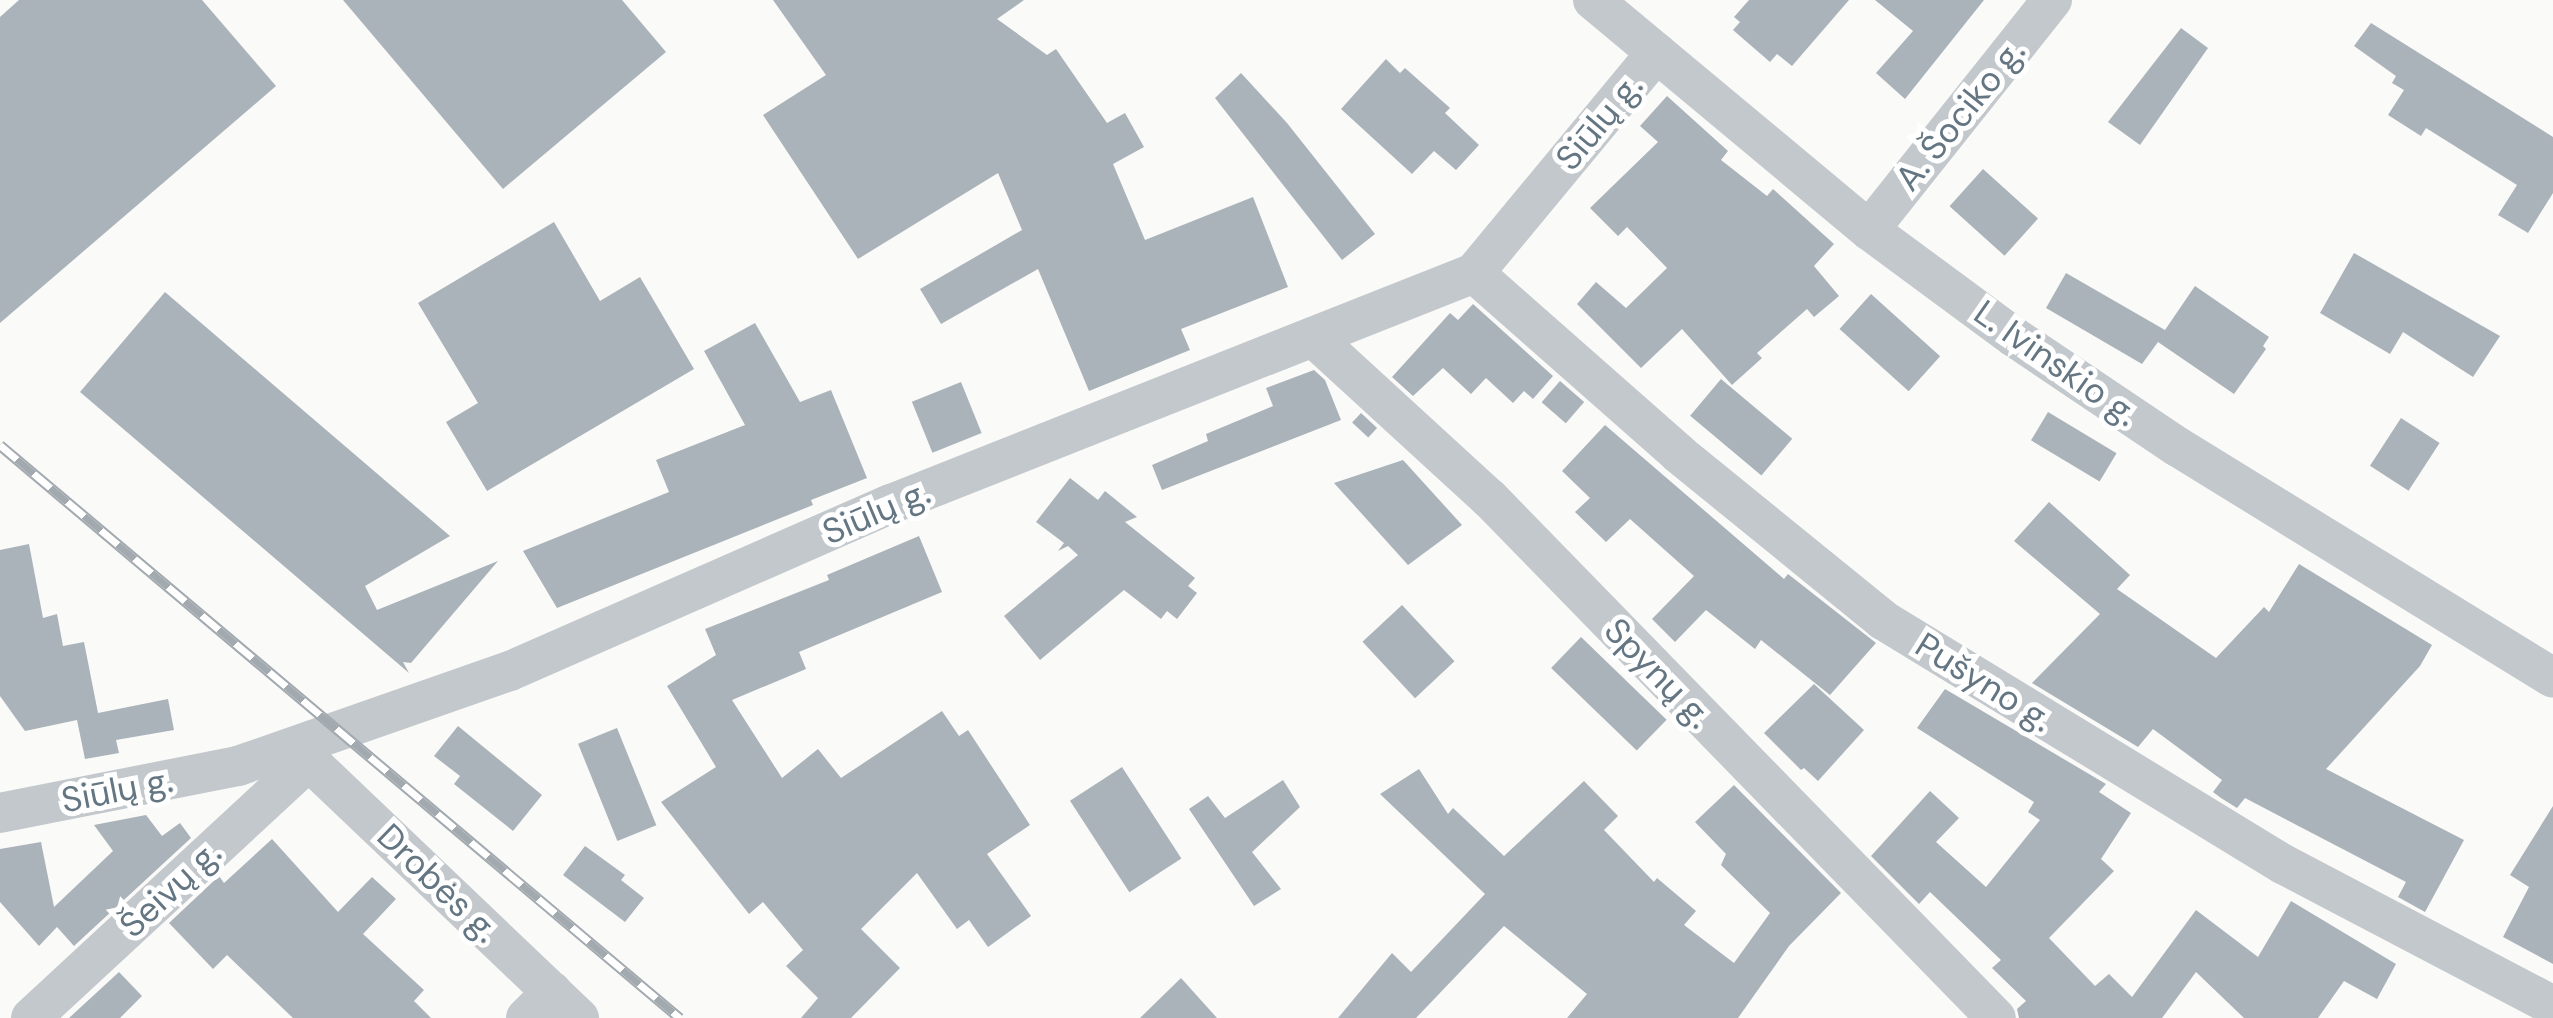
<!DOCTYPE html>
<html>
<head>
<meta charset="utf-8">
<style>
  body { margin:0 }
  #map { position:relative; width:2553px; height:1018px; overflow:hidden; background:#fafaf8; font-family:"DM Sans",sans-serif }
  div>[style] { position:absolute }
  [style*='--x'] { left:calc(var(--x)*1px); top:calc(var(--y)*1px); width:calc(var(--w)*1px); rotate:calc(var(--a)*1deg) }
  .building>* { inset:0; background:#aab3b9; transform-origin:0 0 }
  .minor>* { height:40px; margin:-20px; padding:0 20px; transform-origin:20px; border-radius:20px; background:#c3c8cc }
  .rail>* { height:11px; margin-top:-5.5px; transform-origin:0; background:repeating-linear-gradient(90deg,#fff 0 22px,#a2aab0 0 44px); box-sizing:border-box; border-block:2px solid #a2aab0 }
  span { translate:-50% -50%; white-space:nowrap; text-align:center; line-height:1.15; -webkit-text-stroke:10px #fff; paint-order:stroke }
  .street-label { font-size:35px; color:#657683 }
</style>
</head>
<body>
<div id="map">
  <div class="building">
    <div style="clip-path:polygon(19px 0,202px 0,276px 86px,0 323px,0 17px)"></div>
    <div style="clip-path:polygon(343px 0,622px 0,666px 52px,503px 189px)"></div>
    <div style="clip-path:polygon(773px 0,1024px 0,997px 19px,1047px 55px,1056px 49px,1107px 123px,1125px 113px,1144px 147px,1113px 164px,1145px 240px,1253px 197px,1288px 287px,1181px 329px,1190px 350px,1089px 391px,1038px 269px,941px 324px,920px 289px,1022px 230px,998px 173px,858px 259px,763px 115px,826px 75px)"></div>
    <div style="clip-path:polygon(1749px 0,1849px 0,1792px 66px,1777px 54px,1770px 62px,1733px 30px,1740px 22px,1734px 17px)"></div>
    <div style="clip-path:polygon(1875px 0,1984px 0,1905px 99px,1876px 73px,1913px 31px)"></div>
    <div style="clip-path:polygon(2371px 23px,2553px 137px,2553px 193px,2528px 233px,2498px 215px,2517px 185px,2426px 128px,2421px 136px,2388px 115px,2404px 90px,2392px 83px,2396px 76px,2354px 46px)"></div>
    <div style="clip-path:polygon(2181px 28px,2208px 48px,2140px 145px,2108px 122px)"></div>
    <div style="clip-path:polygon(1386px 59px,1400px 73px,1405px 68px,1450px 108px,1445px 113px,1479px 145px,1456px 170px,1434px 151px,1412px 174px,1341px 109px)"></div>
    <div style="clip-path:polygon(1241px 73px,1287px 123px,1375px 234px,1342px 260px,1215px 98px)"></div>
    <div style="clip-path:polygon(1667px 96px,1728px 151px,1721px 160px,1767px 196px,1773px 189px,1834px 244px,1814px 266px,1839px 296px,1814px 317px,1807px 309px,1757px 353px,1762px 358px,1732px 385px,1682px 329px,1641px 368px,1577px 304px,1596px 282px,1626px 308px,1667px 268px,1627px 227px,1618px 236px,1590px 208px,1658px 142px,1640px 126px)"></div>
    <div style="left:1983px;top:169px;width:74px;height:50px;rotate:42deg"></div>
    <div style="clip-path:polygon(554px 222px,600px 301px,640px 277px,694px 369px,487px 491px,446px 422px,478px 403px,418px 303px)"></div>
    <div style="clip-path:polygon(2354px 253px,2500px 336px,2473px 377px,2403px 332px,2390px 354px,2320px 313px)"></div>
    <div style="clip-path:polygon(2066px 273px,2165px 330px,2195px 286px,2269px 337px,2263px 346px,2266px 349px,2234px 394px,2158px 342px,2142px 364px,2046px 308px)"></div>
    <div style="clip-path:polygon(165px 292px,450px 536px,365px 586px,377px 610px,498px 561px,411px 663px,403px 662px,409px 673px,80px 392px)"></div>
    <div style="left:1871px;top:294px;width:93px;height:47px;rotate:42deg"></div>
    <div style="clip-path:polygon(1473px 304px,1553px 376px,1533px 399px,1524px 391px,1513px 403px,1486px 378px,1471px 394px,1443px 368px,1413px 396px,1392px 377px,1450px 313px,1458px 320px)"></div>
    <div style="clip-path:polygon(755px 323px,800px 402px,831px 390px,867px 478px,811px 500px,813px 505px,557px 608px,523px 551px,669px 492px,656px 460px,745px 425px,704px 351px)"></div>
    <div style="clip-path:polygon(1314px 370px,1325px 380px,1341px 420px,1162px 490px,1152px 465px,1208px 441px,1206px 434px,1273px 406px,1266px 388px)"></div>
    <div style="left:1721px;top:379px;width:93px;height:48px;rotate:40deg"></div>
    <div style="left:1560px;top:381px;width:32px;height:28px;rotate:41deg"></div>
    <div style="left:961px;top:382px;width:55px;height:53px;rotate:68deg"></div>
    <div style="left:2048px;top:412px;width:80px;height:33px;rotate:31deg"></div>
    <div style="left:1361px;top:413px;width:22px;height:13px;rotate:43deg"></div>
    <div style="left:2401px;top:418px;width:46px;height:57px;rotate:33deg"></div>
    <div style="clip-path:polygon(1605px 425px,1784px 579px,1788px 574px,1876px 643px,1830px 695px,1761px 640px,1755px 649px,1706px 610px,1675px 642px,1652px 619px,1694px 576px,1630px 519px,1606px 542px,1575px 512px,1590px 498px,1562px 471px)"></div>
    <div style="clip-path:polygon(1403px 460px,1462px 525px,1408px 565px,1334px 483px)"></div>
    <div style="clip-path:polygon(1070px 478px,1098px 500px,1105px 491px,1137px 517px,1125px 522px,1195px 578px,1188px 586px,1197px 593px,1177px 619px,1167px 611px,1161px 619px,1124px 590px,1040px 660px,1004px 616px,1078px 555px,1068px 546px,1058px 551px,1064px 543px,1036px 522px)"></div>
    <div style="clip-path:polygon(2049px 502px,2130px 575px,2117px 589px,2216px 658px,2264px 607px,2269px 612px,2299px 564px,2432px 645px,2420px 666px,2326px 769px,2464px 840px,2425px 912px,2398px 897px,2406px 882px,2245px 798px,2237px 808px,2221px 798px,2213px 792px,2222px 780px,2153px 729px,2138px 747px,2032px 683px,2100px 614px,2014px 541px)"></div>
    <div style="clip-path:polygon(919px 536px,942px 592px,799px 652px,806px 669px,732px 700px,782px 778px,818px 749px,841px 778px,942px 711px,959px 736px,968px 730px,1030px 825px,987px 854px,1031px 916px,988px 947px,969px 920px,957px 929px,917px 873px,861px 929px,900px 968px,851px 1018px,801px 1018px,818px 998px,786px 966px,803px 950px,763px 902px,749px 914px,661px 802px,716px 767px,667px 686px,716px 655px,705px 629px,829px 580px,827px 575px)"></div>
    <div style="clip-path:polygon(29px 544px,43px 618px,57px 614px,63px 646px,84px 642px,98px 713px,168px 699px,174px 730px,116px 740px,119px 753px,85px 759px,77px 720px,25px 731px,0 696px,0 550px)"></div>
    <div style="left:1402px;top:605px;width:77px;height:54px;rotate:47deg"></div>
    <div style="left:1581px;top:637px;width:119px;height:43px;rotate:44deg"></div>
    <div style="clip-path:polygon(1814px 684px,1864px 730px,1818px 781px,1804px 768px,1801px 770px,1764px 733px)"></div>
    <div style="clip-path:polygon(1945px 689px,2106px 784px,2099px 792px,2131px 813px,2101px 859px,2114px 871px,2049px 938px,2095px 986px,2109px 974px,2132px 997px,2196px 910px,2258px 957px,2291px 901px,2396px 964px,2377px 999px,2344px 981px,2318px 1018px,2244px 1018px,2196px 972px,2162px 1018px,2019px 1018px,2017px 1009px,2026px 1001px,1992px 968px,2001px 960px,1930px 892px,1919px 904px,1871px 856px,1930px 791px,1959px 818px,1936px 842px,1986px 887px,2040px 820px,2028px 812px,2034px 802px,1917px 728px)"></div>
    <div style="clip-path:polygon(458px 726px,542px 795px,513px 831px,454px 784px,460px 776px,434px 756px)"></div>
    <div style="left:617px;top:728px;width:105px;height:42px;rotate:68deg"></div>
    <div style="left:1122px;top:767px;width:109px;height:62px;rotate:57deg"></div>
    <div style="clip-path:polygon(1419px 769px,1448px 814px,1453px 808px,1504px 856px,1584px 781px,1618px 816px,1604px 830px,1654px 882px,1657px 878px,1696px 911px,1684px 925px,1734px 963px,1770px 913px,1721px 865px,1726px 854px,1695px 822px,1734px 785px,1841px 893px,1789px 946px,1738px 1018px,1567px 1018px,1587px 994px,1504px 926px,1416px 1018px,1338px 1018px,1392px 953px,1411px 972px,1485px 894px,1380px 794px)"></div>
    <div style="clip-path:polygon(1283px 780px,1300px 807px,1252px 852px,1281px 889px,1254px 906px,1189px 809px,1208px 796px,1225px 818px)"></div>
    <div style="clip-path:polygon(2553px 806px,2553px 964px,2503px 937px,2529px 887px,2510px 875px)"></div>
    <div style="clip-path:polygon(146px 815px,162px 836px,180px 823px,191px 838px,74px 946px,57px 927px,39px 946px,0 902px,0 849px,41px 842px,54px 907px,113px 851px,94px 825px)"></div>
    <div style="clip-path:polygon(272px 839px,338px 912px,372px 877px,396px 899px,363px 934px,424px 990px,414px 1001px,431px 1018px,293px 1018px,227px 955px,213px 969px,169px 923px,219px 876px,224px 883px)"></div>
    <div style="clip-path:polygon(585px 846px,625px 875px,621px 880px,644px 898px,625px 922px,563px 875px)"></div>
    <div style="clip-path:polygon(119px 972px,142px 996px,120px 1018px,69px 1018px)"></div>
    <div style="clip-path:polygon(1181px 978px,1217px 1018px,1140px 1018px)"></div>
  </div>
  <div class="minor">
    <div style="--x:1593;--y:0;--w:359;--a:39.8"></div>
    <div style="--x:1869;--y:230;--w:180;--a:36.4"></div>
    <div style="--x:2014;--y:337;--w:197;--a:33.9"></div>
    <div style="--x:2178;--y:447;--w:440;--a:31.6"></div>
    <div style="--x:1869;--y:230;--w:294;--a:-51.5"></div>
    <div style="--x:1474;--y:273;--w:273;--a:41.4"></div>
    <div style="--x:1679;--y:454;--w:263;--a:39.1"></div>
    <div style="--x:1883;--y:620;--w:469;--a:31.4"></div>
    <div style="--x:2283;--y:864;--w:305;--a:27.7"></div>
    <div style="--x:1313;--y:337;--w:239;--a:42.5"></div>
    <div style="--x:1489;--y:498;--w:726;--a:45.73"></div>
    <div style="--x:304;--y:744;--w:18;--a:74"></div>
    <div style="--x:309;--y:761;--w:373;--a:43.6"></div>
    <div style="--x:0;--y:813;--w:243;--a:-11.2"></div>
    <div style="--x:238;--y:766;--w:288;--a:-19.3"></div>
    <div style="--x:510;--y:671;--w:416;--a:-23.7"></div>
    <div style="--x:891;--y:504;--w:627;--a:-21.61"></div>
    <div style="--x:1474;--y:273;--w:286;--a:-50.4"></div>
    <div style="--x:31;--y:1018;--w:379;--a:-42.8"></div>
    <div style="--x:526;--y:1018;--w:37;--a:-45"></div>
  </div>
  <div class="rail">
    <div style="--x:0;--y:445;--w:889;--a:40.12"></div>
  </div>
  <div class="street-label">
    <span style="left:1960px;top:115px;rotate:-51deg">A. Šociko g.</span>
    <span style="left:1599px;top:122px;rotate:-50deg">Siūlų g.</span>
    <span style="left:2056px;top:363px;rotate:35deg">L. Ivinskio g.</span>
    <span style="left:876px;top:512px;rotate:-23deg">Siūlų g.</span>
    <span style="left:1658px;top:673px;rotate:46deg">Spynų g.</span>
    <span style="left:1984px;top:682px;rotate:32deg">Pušyno g.</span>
    <span style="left:117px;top:790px;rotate:-11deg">Siūlų g.</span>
    <span style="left:438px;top:883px;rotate:44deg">Drobės g.</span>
    <span style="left:170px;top:889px;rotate:-43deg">Šeivų g.</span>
  </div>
</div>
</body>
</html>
